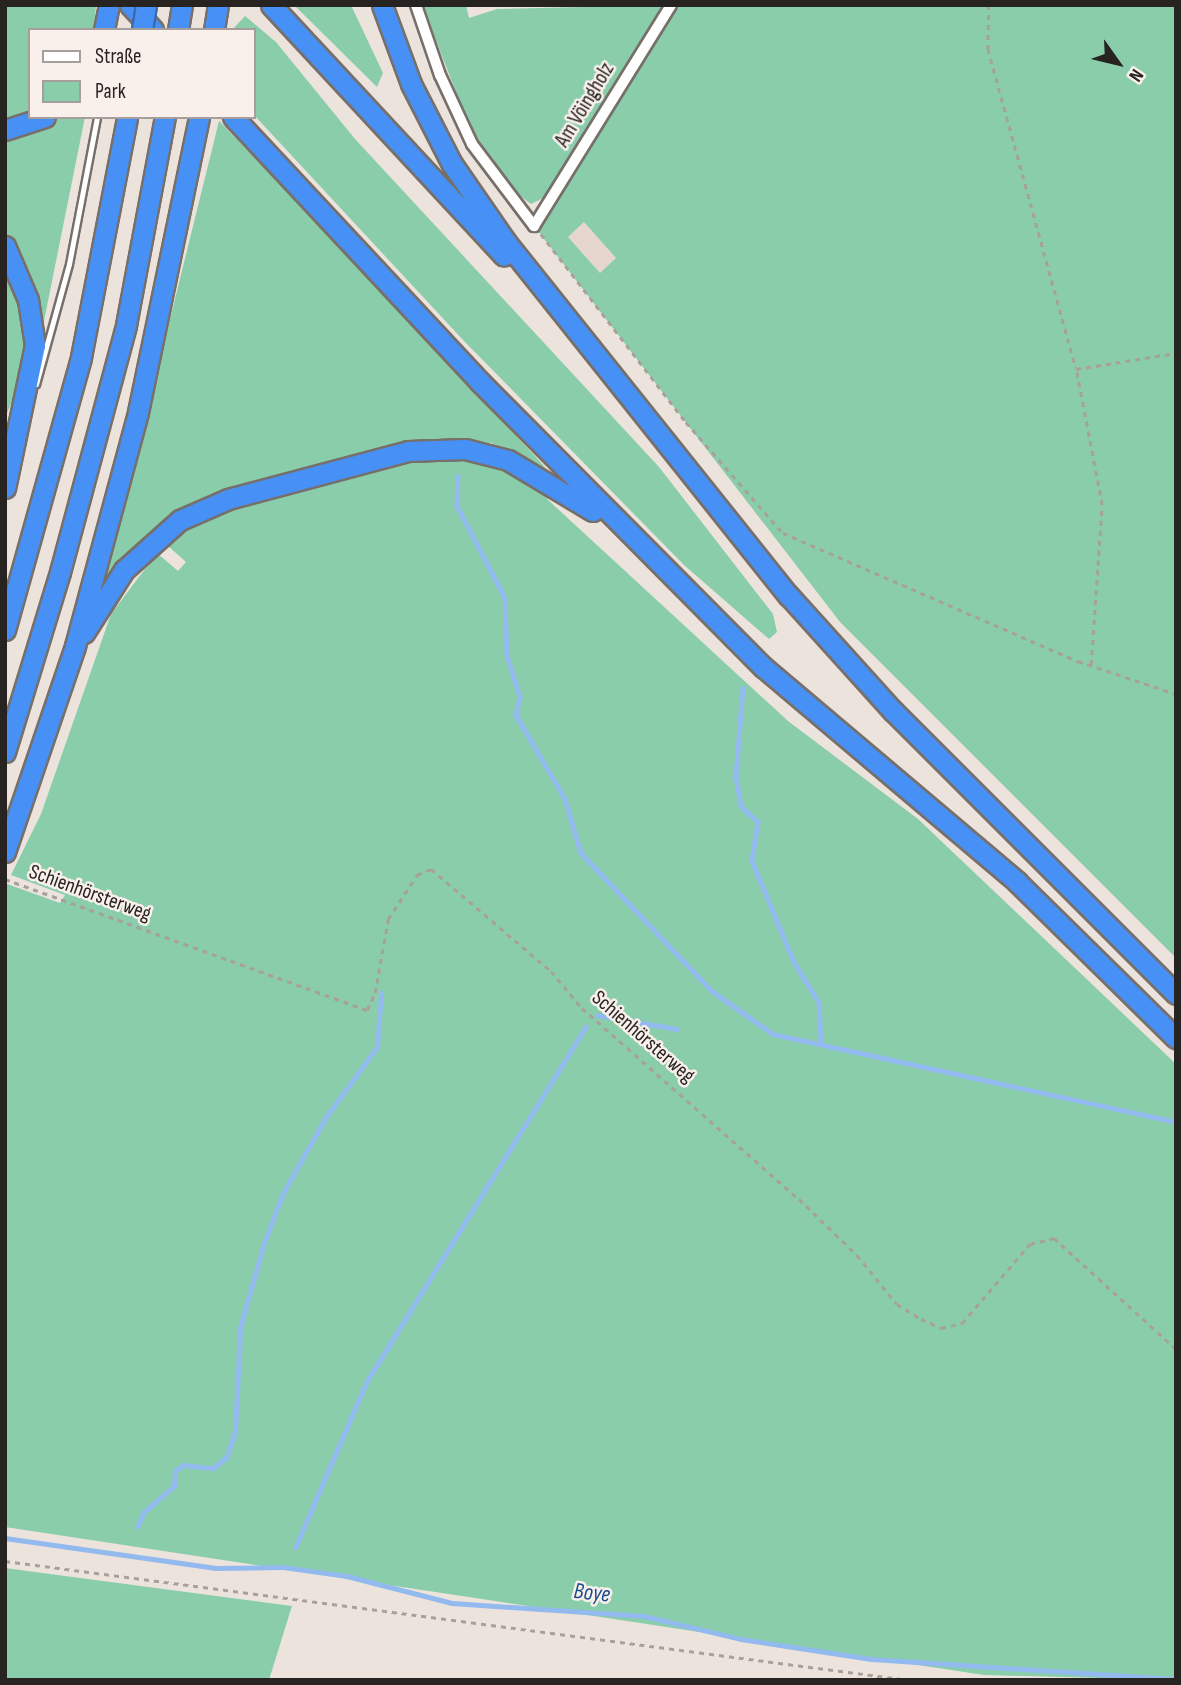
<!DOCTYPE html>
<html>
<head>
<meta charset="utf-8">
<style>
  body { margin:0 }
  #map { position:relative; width:1181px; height:1685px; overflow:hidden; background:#ede3dd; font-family:"Sofia Sans Condensed",sans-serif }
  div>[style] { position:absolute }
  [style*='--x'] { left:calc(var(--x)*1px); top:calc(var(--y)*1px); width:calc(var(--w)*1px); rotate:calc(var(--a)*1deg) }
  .built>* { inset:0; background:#e7d6cd; transform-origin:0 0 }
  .green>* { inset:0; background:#89cdab }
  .stream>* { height:4.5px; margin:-2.25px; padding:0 2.25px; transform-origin:2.25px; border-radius:2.25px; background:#93baee }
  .path>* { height:2.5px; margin-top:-1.25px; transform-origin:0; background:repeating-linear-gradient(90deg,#a8a09b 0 5px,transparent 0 10px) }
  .roads { filter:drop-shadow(2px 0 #776f6a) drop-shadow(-2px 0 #776f6a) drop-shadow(0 2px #776f6a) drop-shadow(0 -2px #776f6a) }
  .lane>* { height:5px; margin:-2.5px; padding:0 2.5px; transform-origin:2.5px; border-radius:2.5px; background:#fff }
  .street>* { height:10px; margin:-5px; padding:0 5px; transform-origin:5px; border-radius:5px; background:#fff }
  .highway>* { height:19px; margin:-9.5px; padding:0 9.5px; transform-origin:9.5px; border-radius:9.5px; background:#4791f6 }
  .bridges { filter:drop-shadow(2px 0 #3c6aab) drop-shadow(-2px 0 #3c6aab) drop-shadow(0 2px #3c6aab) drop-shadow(0 -2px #3c6aab) }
  .highway-bridge>* { height:19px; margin:-9.5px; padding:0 9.5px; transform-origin:9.5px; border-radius:9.5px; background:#4791f6 }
  span { translate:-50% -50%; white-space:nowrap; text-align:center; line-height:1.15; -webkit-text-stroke:5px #faf0eb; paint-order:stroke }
  .street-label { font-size:21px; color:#272321 }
  .water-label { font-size:23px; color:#1b4d8c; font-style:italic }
  .frame { position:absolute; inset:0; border:7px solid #272321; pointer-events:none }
  .legend { position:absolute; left:28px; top:28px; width:228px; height:91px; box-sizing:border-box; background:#faf0eb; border:2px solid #a69e9a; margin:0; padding:9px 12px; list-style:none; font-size:21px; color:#272321 }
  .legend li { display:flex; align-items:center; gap:14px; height:35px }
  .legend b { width:35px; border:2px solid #a69e9a }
  .north { position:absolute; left:1083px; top:28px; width:70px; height:70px; -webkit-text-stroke:5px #faf0eb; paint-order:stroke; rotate:124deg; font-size:19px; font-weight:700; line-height:28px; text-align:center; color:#272321 }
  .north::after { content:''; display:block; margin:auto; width:24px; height:32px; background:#272321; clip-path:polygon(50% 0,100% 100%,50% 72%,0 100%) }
</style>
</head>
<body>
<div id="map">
  <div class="built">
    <div style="left:584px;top:222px;width:50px;height:22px;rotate:48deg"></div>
  </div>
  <div class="green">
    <div style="clip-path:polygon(5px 5px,96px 5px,94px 30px,30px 30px,30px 117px,85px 117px,42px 331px,5px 418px)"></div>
    <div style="clip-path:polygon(294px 5px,351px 5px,383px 73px,377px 87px)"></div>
    <div style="clip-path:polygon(422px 5px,466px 5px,469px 18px,497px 9px,663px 5px,545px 197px,531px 204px,511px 189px,469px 125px)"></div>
    <div style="clip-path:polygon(evenodd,671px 5px,1176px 5px,1176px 958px,840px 622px,534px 226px,671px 5px,584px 222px,616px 258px,600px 273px,568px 237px,584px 222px)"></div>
    <div style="clip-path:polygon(245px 16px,276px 42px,355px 139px,659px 467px,773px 614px,777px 632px,769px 639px,684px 565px,464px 341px,254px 115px,254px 30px,232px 30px)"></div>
    <div style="clip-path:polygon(219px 121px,340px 246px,546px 468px,491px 443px,440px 440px,385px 448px,230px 488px,183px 510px,154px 528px,106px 578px)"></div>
    <div style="clip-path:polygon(458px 456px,494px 462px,552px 492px,547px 499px,788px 721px,918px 819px,1176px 1064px,1176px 1680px,984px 1675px,5px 1527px,5px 889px,7px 884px,60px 903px,65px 895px,11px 875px,41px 814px,111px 614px,157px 553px,178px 571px,186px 562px,167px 545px,191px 528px,244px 505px,403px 460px)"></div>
    <div style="clip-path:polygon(5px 1568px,65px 1576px,292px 1606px,269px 1680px,5px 1680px)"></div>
  </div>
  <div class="stream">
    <div style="--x:458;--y:476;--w:30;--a:92"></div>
    <div style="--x:457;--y:506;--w:104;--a:62.4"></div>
    <div style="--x:505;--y:598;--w:57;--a:88"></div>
    <div style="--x:507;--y:655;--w:44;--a:72.8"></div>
    <div style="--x:520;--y:697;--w:18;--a:103"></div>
    <div style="--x:516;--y:715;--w:97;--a:59.7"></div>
    <div style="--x:565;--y:799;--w:56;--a:73.5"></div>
    <div style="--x:581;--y:853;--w:190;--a:46.5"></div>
    <div style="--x:712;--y:991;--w:75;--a:35.2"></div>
    <div style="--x:773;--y:1034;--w:412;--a:12.3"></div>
    <div style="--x:743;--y:688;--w:89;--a:94.5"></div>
    <div style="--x:736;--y:777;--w:29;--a:80"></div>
    <div style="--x:741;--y:806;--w:23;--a:43"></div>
    <div style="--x:758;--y:822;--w:39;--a:99"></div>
    <div style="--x:752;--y:861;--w:109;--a:67.4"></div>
    <div style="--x:794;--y:962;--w:48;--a:58.6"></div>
    <div style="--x:819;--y:1003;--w:38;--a:87"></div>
    <div style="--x:597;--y:1015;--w:81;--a:9.9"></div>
    <div style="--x:137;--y:1527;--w:17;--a:-65"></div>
    <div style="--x:144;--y:1512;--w:40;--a:-41"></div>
    <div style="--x:174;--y:1486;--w:15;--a:-86"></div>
    <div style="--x:175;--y:1471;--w:10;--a:-37"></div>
    <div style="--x:183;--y:1465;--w:30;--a:6"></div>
    <div style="--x:213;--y:1468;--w:16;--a:-38"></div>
    <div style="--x:226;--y:1458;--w:28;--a:-71"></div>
    <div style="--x:235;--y:1432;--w:104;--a:-87.2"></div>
    <div style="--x:240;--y:1328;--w:88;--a:-74.2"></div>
    <div style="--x:264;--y:1243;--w:53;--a:-69.2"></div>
    <div style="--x:283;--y:1193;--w:87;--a:-60.5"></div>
    <div style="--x:326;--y:1117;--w:87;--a:-53.9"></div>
    <div style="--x:377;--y:1047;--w:54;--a:-85.8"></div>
    <div style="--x:5;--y:1538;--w:213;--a:8.1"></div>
    <div style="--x:216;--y:1568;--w:67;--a:-0.9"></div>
    <div style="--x:283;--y:1567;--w:65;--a:8"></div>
    <div style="--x:347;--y:1576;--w:108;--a:14.4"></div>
    <div style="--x:452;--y:1603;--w:192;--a:3.9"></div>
    <div style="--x:644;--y:1616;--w:100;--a:13.3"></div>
    <div style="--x:741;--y:1639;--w:133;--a:8.7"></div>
    <div style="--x:872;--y:1659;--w:305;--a:3.8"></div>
    <div style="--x:295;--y:1548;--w:182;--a:-66.7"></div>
    <div style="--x:367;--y:1381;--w:416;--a:-58.3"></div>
  </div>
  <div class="path">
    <div style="--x:989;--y:5;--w:44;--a:91.3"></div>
    <div style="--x:988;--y:49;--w:331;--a:74.6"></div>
    <div style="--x:541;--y:234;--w:237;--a:52.4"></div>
    <div style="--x:686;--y:422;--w:147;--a:48.9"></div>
    <div style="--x:783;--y:533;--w:322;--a:23.5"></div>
    <div style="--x:1078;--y:661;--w:103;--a:18.6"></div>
    <div style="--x:1091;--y:665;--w:160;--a:-86.1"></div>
    <div style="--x:1102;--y:505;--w:138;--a:-100.8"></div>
    <div style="--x:1076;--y:369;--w:101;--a:-9.1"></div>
    <div style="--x:5;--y:879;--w:385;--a:19.9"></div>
    <div style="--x:367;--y:1010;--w:19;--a:-65"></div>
    <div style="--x:375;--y:993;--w:75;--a:-80"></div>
    <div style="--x:388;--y:919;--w:53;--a:-56.6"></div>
    <div style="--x:417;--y:875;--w:15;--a:-23"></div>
    <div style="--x:431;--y:869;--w:157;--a:40.4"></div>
    <div style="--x:551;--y:971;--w:48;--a:50"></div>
    <div style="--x:582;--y:1008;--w:289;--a:41.4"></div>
    <div style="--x:799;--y:1199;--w:81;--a:44"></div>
    <div style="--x:857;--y:1255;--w:63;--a:50.8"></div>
    <div style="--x:897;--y:1304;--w:28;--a:32"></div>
    <div style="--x:921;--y:1319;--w:22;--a:24"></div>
    <div style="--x:941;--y:1328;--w:22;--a:-13"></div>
    <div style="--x:962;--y:1323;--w:104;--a:-49.3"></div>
    <div style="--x:1030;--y:1244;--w:25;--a:-14"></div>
    <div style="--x:1054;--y:1238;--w:165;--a:42.3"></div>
    <div style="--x:5;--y:1561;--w:912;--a:7.5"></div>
  </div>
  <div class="roads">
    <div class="lane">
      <div style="--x:36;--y:384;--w:124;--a:-74.6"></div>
      <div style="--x:69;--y:264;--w:150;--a:-79.2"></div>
    </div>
    <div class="street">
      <div style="--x:416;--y:5;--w:74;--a:71.1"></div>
      <div style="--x:440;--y:75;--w:76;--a:65.1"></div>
      <div style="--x:472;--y:144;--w:103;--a:52.9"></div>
      <div style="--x:534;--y:226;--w:260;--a:-58.2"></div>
    </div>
    <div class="highway">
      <div style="--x:130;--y:5;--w:34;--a:47"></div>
      <div style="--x:271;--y:5;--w:342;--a:47.1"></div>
      <div style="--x:382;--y:5;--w:84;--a:69.8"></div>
      <div style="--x:411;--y:84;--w:90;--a:62.9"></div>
      <div style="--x:452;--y:164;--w:95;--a:55.3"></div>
      <div style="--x:506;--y:242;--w:453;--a:51.4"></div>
      <div style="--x:789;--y:596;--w:155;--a:47.9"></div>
      <div style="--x:893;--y:711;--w:400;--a:45"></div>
      <div style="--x:104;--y:30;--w:25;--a:-79"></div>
      <div style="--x:178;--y:30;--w:25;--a:-81"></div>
      <div style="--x:214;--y:30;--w:25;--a:-81"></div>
      <div style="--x:233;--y:117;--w:362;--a:47"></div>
      <div style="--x:480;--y:382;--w:402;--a:45.2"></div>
      <div style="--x:763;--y:667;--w:333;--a:40.2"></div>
      <div style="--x:1017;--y:882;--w:223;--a:44.5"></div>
      <div style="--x:5;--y:130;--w:42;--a:-18"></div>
      <div style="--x:5;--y:246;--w:59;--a:66.9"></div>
      <div style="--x:28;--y:300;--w:46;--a:81.2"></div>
      <div style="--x:35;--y:345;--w:146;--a:101.8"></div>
      <div style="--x:5;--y:630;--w:283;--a:-74.4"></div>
      <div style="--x:81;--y:357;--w:244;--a:-79.1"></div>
      <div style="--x:84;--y:633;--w:75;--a:-57.6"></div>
      <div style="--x:124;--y:570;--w:75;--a:-41.8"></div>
      <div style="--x:180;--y:520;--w:52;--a:-23.6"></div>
      <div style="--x:228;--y:499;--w:186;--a:-14.9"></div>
      <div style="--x:408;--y:451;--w:57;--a:-2"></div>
      <div style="--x:465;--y:449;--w:44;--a:14.3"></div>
      <div style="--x:508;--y:460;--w:99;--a:31"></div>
      <div style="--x:5;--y:752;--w:188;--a:-73"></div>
      <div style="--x:60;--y:572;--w:256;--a:-75"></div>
      <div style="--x:126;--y:325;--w:212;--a:-79.4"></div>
      <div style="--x:5;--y:852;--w:218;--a:-71.2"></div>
      <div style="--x:75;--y:646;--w:242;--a:-74.9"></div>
      <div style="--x:138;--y:412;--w:301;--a:-78.3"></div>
    </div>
  </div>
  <div class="bridges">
    <div class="highway-bridge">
      <div style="--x:142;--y:30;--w:25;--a:-81"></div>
    </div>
  </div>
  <div class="street-label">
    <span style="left:585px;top:105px;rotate:-59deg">Am Vöingholz</span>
    <span style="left:90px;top:893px;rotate:20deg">Schienhörsterweg</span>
    <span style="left:643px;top:1037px;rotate:41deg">Schienhörsterweg</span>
  </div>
  <div class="water-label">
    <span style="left:592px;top:1593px;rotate:6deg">Boye</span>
  </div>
  <div class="frame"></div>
  <ul class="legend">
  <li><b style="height:9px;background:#fff"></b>Straße</li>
  <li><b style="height:19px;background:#89cdab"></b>Park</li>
  </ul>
  <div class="north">N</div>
</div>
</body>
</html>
